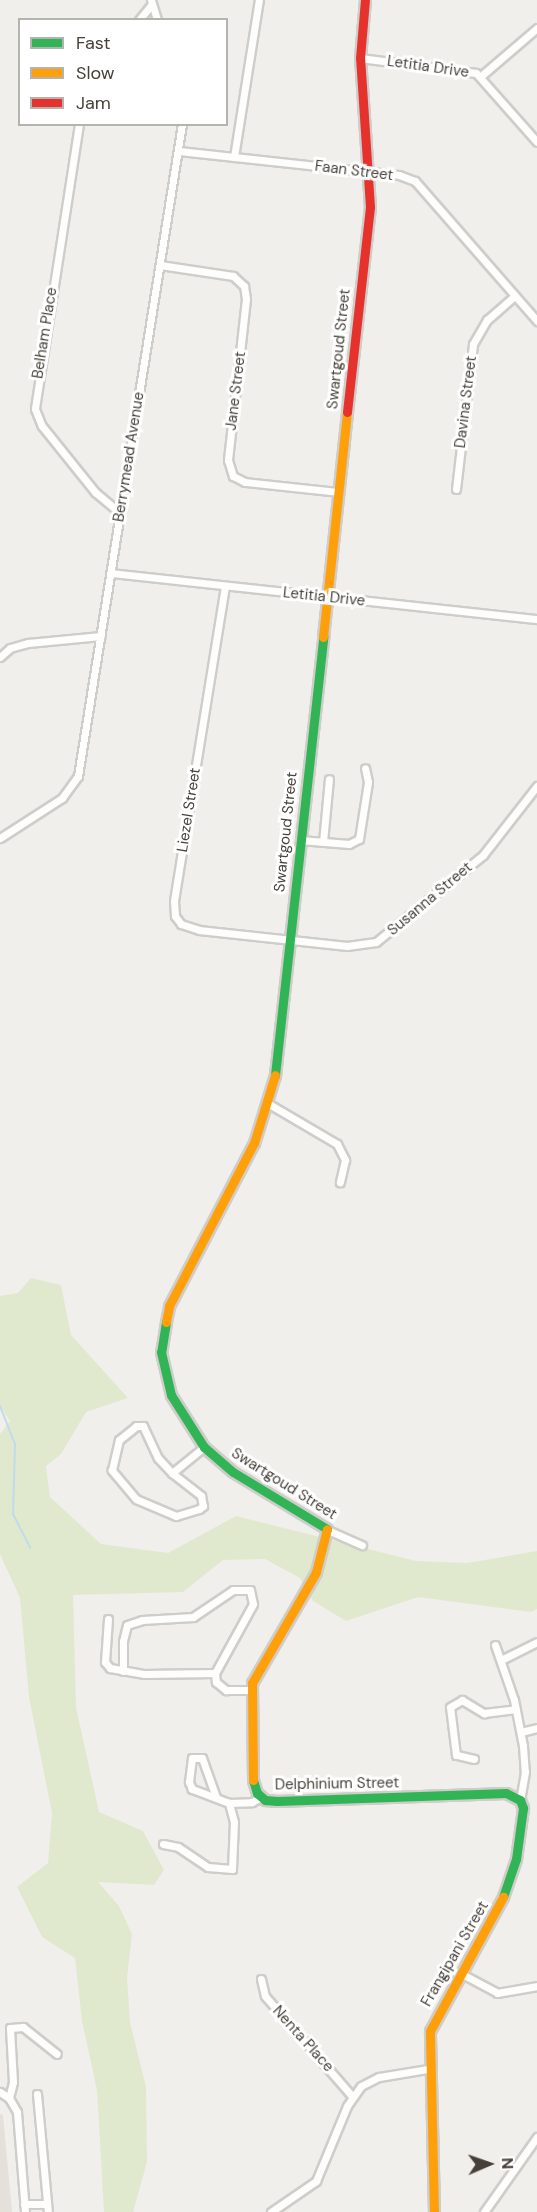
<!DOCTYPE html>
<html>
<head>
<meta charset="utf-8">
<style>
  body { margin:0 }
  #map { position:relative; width:537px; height:2212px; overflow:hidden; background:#f1efeb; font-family:"DM Sans",sans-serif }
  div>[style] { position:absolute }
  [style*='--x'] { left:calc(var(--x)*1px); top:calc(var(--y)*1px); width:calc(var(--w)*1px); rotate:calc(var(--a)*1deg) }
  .residential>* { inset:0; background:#e5e0da }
  .green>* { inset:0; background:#e0e9ce }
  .stream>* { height:2px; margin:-1px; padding:0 1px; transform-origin:1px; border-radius:1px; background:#c0dcea }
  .roads { filter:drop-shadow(2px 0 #cfcdc9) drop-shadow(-2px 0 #cfcdc9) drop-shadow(0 2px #cfcdc9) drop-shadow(0 -2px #cfcdc9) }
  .street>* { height:7px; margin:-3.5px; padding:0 3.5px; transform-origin:3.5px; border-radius:3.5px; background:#fdfdfc }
  .fast>* { height:9px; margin:-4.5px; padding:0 4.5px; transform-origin:4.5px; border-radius:4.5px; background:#30b455 }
  .slow>* { height:9px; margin:-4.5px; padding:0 4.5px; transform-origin:4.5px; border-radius:4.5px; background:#ff9f0a }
  .jam>* { height:9px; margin:-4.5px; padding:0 4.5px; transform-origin:4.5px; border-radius:4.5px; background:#e5322d }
  span { translate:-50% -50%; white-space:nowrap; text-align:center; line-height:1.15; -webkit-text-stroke:6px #fff; paint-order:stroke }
  .street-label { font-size:15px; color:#464038 }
  .legend { position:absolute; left:18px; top:18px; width:210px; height:108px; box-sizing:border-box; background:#fff; border:2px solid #b5b3af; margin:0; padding:8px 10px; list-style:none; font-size:18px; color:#464038 }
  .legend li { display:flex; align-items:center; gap:12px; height:30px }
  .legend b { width:30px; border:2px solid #b5b3af }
  .north { position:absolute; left:459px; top:2134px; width:60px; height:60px; -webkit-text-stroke:4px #fff; paint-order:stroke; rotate:88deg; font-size:16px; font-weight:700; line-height:24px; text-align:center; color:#464038 }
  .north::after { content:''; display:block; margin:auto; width:21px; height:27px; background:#464038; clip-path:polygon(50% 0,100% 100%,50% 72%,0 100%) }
</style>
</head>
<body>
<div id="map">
  <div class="residential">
    <div style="clip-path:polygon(0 2114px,3px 2115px,12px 2212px,0 2212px)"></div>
  </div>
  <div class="green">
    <div style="clip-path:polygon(31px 1278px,61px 1285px,71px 1335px,128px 1398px,86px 1412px,61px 1454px,46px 1466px,50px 1497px,101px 1544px,168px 1553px,236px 1516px,416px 1561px,467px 1563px,537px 1551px,537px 1609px,531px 1612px,418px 1597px,346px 1621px,313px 1601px,300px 1578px,265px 1559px,223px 1560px,183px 1592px,73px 1595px,76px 1707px,99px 1812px,143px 1831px,164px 1870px,154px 1885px,98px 1882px,119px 1906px,132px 1934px,127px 1978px,130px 2022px,146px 2087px,147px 2162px,133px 2212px,104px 2212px,97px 2090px,82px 2021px,75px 1958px,42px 1937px,17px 1887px,48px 1863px,52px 1813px,29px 1697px,20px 1598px,0 1554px,0 1434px,10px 1421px,0 1406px,0 1296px,18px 1293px)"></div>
  </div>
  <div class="stream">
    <div style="--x:0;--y:1406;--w:41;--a:68.5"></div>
    <div style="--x:15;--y:1444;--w:70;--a:91.6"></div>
    <div style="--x:13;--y:1514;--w:38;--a:63"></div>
  </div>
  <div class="roads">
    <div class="street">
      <div style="--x:151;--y:0;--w:21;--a:73"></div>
      <div style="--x:139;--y:20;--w:19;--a:-51"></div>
      <div style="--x:360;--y:58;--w:117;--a:7.4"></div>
      <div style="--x:476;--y:73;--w:92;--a:48.5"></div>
      <div style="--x:481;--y:76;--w:74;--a:-40.6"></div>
      <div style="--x:79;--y:124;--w:288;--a:98.8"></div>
      <div style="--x:35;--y:409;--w:18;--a:68"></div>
      <div style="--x:42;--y:426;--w:85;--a:51.2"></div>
      <div style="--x:95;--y:492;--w:31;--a:40"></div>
      <div style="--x:179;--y:151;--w:221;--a:6.2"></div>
      <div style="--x:399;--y:175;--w:17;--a:21"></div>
      <div style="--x:415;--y:181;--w:186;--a:48.9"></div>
      <div style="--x:234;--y:157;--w:159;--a:-81"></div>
      <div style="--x:160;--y:265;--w:74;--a:8.6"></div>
      <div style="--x:233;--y:276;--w:15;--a:42"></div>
      <div style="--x:244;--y:286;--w:13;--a:81"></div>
      <div style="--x:246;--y:299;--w:162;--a:96.4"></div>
      <div style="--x:228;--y:460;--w:17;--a:73"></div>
      <div style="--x:233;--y:476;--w:13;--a:27"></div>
      <div style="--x:245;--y:482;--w:94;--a:6.1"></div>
      <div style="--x:456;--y:489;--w:146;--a:-83.3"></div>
      <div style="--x:473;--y:344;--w:28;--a:-60"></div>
      <div style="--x:487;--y:320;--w:37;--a:-41"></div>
      <div style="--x:111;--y:573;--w:428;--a:6.2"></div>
      <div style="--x:225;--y:586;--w:319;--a:99.2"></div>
      <div style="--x:174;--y:901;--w:15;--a:86"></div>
      <div style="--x:175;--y:916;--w:10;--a:53"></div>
      <div style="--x:181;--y:924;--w:19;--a:18"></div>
      <div style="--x:199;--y:930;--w:149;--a:6.2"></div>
      <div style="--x:347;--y:946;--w:29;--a:-8"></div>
      <div style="--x:376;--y:942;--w:138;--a:-39.1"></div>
      <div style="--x:483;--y:855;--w:88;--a:-52"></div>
      <div style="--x:0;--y:657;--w:13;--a:-42"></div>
      <div style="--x:10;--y:648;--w:19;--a:-16"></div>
      <div style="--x:28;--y:643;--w:73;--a:-5.5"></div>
      <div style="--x:0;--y:838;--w:74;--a:-32.8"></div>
      <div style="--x:62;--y:798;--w:27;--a:-54"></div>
      <div style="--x:78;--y:776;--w:660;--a:-80.94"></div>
      <div style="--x:300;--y:840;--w:49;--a:4.7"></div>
      <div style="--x:349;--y:844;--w:11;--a:-27"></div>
      <div style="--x:359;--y:839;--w:58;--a:-81"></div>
      <div style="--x:368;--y:782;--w:14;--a:-102"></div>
      <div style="--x:323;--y:842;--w:63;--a:-84.6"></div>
      <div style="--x:269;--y:1104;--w:79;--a:30.5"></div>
      <div style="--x:337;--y:1144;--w:18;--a:63"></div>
      <div style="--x:345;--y:1160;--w:23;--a:103"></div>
      <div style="--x:172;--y:1473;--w:37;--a:38"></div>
      <div style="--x:201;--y:1496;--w:10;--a:79"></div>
      <div style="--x:203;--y:1506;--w:5;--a:143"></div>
      <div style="--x:199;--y:1509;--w:24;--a:163"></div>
      <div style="--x:176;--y:1516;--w:43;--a:-157"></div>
      <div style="--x:136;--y:1499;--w:38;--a:-130"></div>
      <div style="--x:112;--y:1470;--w:31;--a:-77"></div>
      <div style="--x:119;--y:1440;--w:22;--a:-39"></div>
      <div style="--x:136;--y:1426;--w:7;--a:0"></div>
      <div style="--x:143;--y:1426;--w:35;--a:65"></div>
      <div style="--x:158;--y:1458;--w:21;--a:47"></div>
      <div style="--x:172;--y:1473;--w:41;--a:-39.1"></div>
      <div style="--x:330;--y:1531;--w:35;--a:24"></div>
      <div style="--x:108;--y:1619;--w:43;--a:94"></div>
      <div style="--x:105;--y:1662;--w:8;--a:50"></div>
      <div style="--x:110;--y:1668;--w:35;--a:10"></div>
      <div style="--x:144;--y:1674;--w:71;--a:-0.8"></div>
      <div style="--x:215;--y:1673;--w:9;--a:84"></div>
      <div style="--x:216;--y:1682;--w:13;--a:39"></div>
      <div style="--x:226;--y:1690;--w:24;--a:0"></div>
      <div style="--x:495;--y:1645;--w:58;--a:70.9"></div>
      <div style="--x:514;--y:1700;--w:47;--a:78.9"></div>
      <div style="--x:523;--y:1746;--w:26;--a:86"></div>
      <div style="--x:525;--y:1772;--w:28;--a:100"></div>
      <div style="--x:501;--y:1660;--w:40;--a:-26.6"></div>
      <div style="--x:123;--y:1671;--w:30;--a:-90"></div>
      <div style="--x:123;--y:1641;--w:16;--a:-76"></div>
      <div style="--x:127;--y:1625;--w:16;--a:-18"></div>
      <div style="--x:142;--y:1620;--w:51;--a:-3.4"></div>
      <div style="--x:193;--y:1617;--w:48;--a:-34"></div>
      <div style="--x:233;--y:1590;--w:17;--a:0"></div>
      <div style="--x:250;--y:1590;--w:14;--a:78"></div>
      <div style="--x:253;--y:1604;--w:79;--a:118.8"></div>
      <div style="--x:521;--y:1732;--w:16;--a:-14"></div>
      <div style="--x:474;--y:1759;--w:18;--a:-167"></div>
      <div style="--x:456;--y:1755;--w:48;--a:-97.1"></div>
      <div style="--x:450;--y:1707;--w:14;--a:-30"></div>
      <div style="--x:462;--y:1700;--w:26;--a:31"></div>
      <div style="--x:484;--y:1713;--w:32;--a:-7"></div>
      <div style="--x:229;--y:1803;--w:23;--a:-2"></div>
      <div style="--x:252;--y:1802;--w:10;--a:-29"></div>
      <div style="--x:163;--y:1844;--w:15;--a:11"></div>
      <div style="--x:178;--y:1847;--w:36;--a:34"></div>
      <div style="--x:208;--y:1867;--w:24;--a:5"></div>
      <div style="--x:232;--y:1869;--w:47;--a:-87.6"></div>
      <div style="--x:234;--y:1822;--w:20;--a:-105"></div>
      <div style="--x:229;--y:1803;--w:40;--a:-159"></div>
      <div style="--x:192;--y:1789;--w:8;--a:-113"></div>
      <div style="--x:189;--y:1782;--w:24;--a:-83"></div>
      <div style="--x:192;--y:1758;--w:10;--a:0"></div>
      <div style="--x:202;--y:1758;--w:41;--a:70.3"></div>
      <div style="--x:462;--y:1974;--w:40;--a:28"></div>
      <div style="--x:497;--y:1993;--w:41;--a:-9.9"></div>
      <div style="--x:261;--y:1979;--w:17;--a:77"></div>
      <div style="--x:265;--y:1996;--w:133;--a:49"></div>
      <div style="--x:0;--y:2092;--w:11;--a:34"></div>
      <div style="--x:9;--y:2098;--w:16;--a:60"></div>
      <div style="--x:17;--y:2112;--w:100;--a:85.4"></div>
      <div style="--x:37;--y:2094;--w:119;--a:84.7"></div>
      <div style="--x:9;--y:2098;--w:16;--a:-76"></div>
      <div style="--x:13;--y:2082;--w:54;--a:-93.2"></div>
      <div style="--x:10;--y:2028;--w:13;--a:-4"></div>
      <div style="--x:23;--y:2027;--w:43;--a:38.5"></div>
      <div style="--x:24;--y:2204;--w:23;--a:0"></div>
      <div style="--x:271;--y:2212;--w:55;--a:-34.6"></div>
      <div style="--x:316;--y:2181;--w:81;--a:-67.5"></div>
      <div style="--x:347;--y:2106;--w:24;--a:-55"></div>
      <div style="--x:361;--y:2086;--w:20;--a:-27"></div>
      <div style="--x:379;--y:2077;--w:50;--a:-9.3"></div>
      <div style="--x:484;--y:2212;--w:92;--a:-54.8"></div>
    </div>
    <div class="fast">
      <div style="--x:275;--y:1075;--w:441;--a:-83.7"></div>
      <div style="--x:166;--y:1322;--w:30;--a:99"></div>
      <div style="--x:161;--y:1352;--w:44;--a:76.9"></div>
      <div style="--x:171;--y:1395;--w:62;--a:57.6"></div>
      <div style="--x:204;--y:1447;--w:38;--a:41"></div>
      <div style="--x:233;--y:1472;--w:110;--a:31.2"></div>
      <div style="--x:253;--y:1780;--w:14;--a:73"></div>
      <div style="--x:257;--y:1793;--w:11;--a:41"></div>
      <div style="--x:265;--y:1800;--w:12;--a:5"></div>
      <div style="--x:277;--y:1801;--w:229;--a:-2"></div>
      <div style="--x:506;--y:1793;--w:16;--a:27"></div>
      <div style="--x:520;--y:1800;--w:9;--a:69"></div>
      <div style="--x:523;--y:1808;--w:51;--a:97.8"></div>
      <div style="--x:516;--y:1859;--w:40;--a:108.9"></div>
    </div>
    <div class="slow">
      <div style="--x:323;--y:637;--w:226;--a:-83.9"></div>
      <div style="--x:166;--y:1322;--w:16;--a:-79"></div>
      <div style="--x:169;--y:1306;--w:184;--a:-62.5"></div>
      <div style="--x:254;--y:1143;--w:71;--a:-72.8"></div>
      <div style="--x:253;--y:1780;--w:97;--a:-90.6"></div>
      <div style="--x:252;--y:1683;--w:128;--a:-60"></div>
      <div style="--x:316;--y:1572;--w:44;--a:-75.7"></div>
      <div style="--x:434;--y:2212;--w:181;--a:-91.3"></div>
      <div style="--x:430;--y:2031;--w:153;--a:-61.4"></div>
    </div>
    <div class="jam">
      <div style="--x:347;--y:412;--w:206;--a:-83.6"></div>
      <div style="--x:370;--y:207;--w:149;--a:-93.8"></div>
      <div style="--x:360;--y:58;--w:58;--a:-85.1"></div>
    </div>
  </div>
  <div class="street-label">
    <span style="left:428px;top:67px;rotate:8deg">Letitia Drive</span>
    <span style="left:354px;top:171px;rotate:7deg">Faan Street</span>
    <span style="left:45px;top:333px;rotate:-81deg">Belham Place</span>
    <span style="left:339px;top:349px;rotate:-84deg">Swartgoud Street</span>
    <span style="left:236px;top:391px;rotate:-83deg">Jane Street</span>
    <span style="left:466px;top:402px;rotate:-83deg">Davina Street</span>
    <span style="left:129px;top:457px;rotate:-81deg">Berrymead Avenue</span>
    <span style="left:324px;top:597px;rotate:6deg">Letitia Drive</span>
    <span style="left:189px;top:810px;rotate:-81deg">Liezel Street</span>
    <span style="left:286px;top:832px;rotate:-84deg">Swartgoud Street</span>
    <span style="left:430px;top:899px;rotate:-40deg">Susanna Street</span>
    <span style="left:284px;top:1484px;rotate:32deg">Swartgoud Street</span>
    <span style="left:337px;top:1784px;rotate:-1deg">Delphinium Street</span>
    <span style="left:455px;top:1954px;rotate:-60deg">Frangipani Street</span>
    <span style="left:303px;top:2039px;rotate:48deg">Nenta Place</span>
  </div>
  <ul class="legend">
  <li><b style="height:8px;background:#30b455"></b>Fast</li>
  <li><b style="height:8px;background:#ff9f0a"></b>Slow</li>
  <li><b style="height:8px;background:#e5322d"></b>Jam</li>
  </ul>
  <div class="north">N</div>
</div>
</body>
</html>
